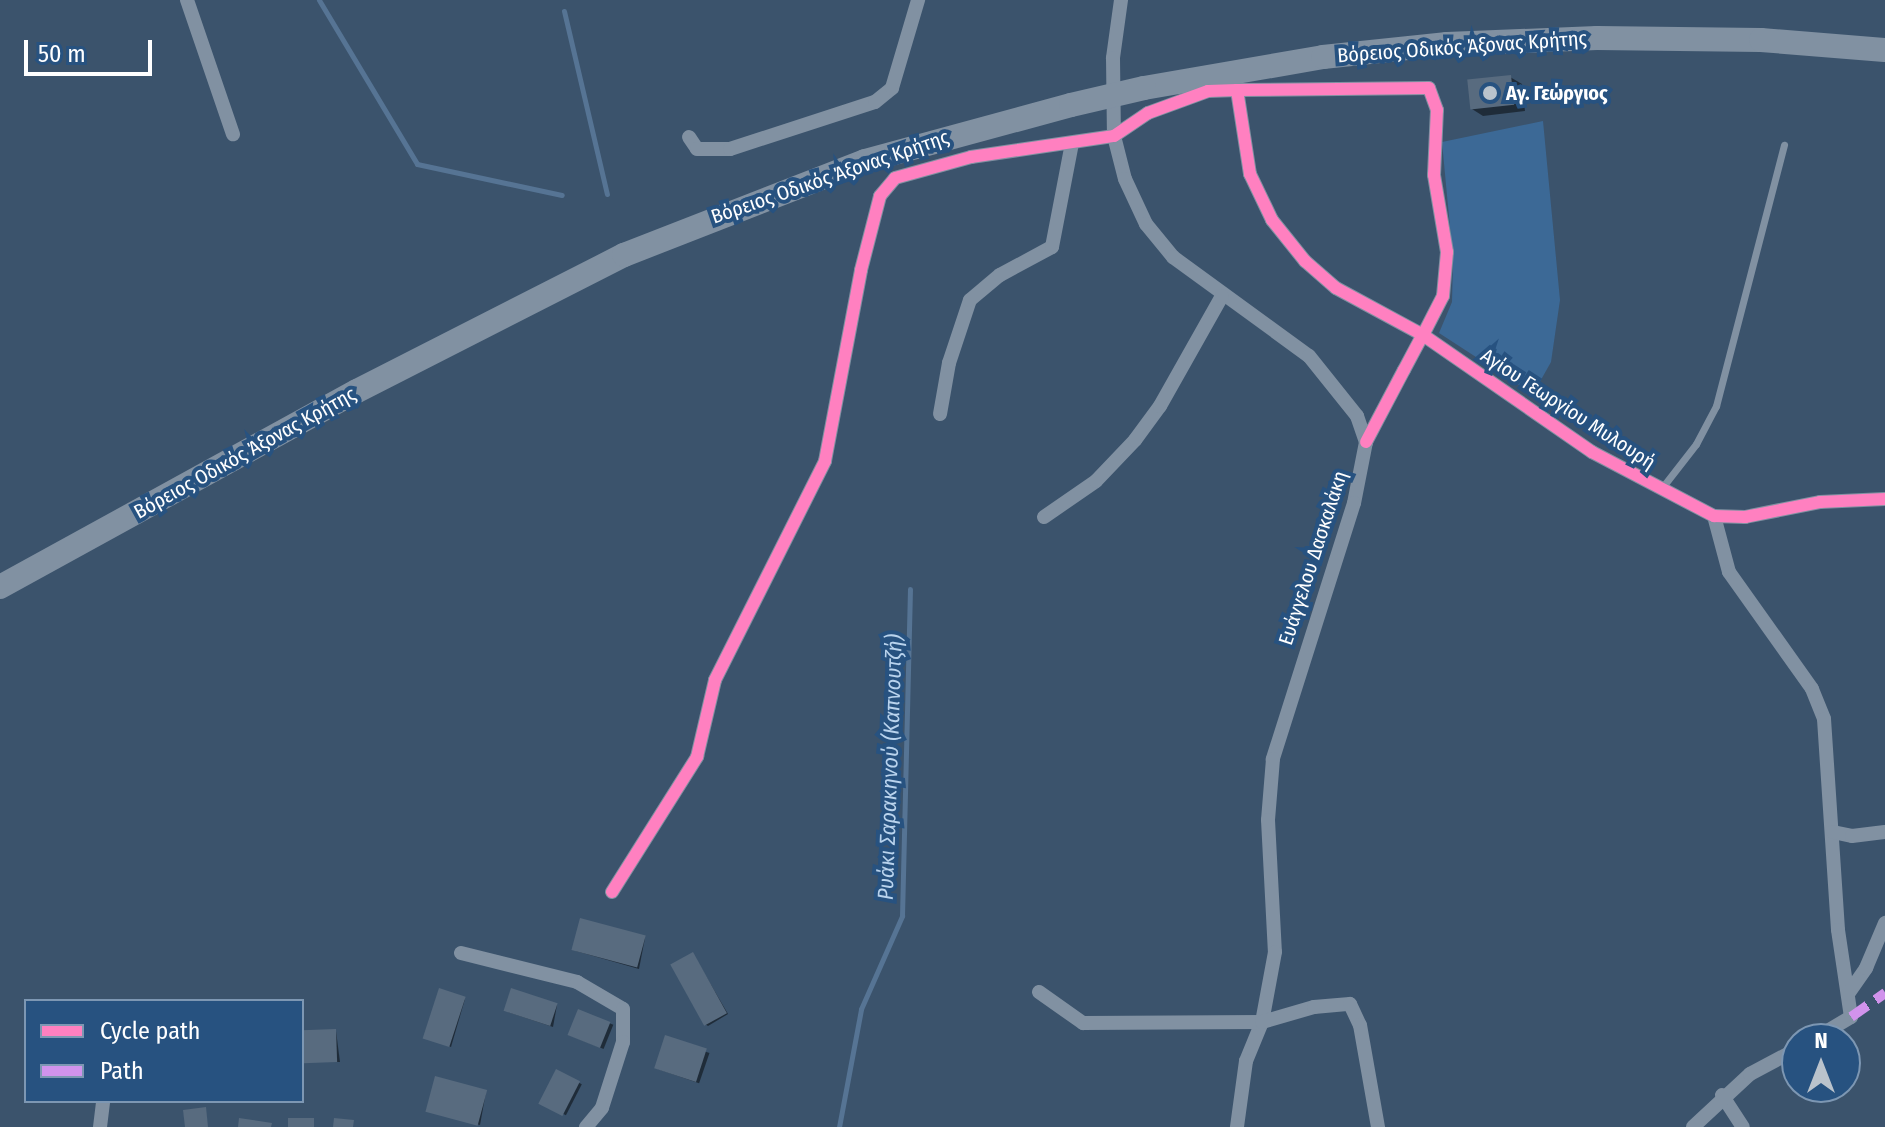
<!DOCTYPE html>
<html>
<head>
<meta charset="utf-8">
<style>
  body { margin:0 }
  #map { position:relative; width:1885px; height:1127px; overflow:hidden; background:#3b536c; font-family:"Fira Sans Condensed",sans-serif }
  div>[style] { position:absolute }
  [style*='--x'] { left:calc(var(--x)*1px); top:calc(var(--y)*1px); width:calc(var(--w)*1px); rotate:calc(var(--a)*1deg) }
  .green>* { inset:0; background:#3c6996 }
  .shadow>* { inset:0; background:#0007; transform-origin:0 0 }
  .stream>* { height:5px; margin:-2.5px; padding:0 2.5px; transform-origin:2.5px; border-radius:2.5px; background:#567494 }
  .building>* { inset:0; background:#586b7f; transform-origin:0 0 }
  .lane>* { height:7px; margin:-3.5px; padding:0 3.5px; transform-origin:3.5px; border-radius:3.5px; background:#8191a2 }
  .street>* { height:14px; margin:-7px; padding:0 7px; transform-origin:7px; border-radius:7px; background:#8191a2 }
  .highway>* { height:24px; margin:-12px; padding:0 12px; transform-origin:12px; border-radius:12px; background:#8191a2 }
  .highway-bridge>* { height:24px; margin:-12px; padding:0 12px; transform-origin:12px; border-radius:12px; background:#8191a2 }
  .quiet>* { height:10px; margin-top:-5px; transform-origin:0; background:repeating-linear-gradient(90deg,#d193ec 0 20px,transparent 0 30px) }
  .cycleway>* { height:12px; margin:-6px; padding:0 6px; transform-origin:6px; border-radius:6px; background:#ff80c0 }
  .dots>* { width:22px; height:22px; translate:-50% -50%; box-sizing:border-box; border:4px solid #275280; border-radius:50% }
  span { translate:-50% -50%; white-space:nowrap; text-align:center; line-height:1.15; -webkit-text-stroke:8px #275280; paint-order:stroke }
  .street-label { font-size:20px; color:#fff }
  .poi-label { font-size:20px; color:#fff; font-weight:700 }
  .left { translate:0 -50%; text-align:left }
  .water-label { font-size:22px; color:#b9d3ed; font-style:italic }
  .legend { position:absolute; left:24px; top:999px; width:280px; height:104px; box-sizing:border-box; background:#275280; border:2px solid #7d97b3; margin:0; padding:10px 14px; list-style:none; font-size:24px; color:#fff }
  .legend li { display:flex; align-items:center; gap:16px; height:40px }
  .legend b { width:40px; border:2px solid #7d97b3 }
  .north { position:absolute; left:1781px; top:1023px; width:80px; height:80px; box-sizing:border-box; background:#275280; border:2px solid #7d97b3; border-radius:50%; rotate:0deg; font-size:22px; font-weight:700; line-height:32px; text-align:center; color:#fff }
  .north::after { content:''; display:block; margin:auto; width:28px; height:36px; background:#bac3cc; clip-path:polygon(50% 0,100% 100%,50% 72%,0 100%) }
  .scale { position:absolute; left:24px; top:40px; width:128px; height:36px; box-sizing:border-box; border:4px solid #fff; border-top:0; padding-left:10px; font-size:24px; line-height:28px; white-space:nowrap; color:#fff; -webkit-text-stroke:6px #275280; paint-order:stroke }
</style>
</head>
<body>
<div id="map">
  <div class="green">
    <div style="clip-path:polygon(1543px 121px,1560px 300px,1551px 362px,1533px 394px,1439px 333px,1452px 302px,1453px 259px,1442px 142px)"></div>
  </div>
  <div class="shadow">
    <div style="clip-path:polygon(1510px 77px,1522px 84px,1525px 111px,1483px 116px,1472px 109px)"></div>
    <div style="clip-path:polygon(645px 938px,639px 969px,576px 951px)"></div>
    <div style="clip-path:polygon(693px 954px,728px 1014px,708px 1026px,705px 1024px)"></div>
    <div style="clip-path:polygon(465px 999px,451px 1047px,427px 1038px)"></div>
    <div style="clip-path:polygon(557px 1005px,553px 1027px,508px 1012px)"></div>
    <div style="left:579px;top:1011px;width:37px;height:26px;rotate:22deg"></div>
    <div style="clip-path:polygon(336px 1031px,340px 1062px,305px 1062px)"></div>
    <div style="left:666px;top:1038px;width:46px;height:32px;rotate:19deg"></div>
    <div style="left:556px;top:1071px;width:29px;height:35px;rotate:27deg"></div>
    <div style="clip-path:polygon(486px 1092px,480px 1125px,427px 1110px)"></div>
  </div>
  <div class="stream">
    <div style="--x:319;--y:0;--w:191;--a:59.1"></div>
    <div style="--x:417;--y:164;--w:148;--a:12.1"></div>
    <div style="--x:564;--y:11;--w:188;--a:76.8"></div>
    <div style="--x:839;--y:1127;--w:120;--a:-79.4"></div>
    <div style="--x:861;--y:1009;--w:102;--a:-66.2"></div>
    <div style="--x:902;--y:916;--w:327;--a:-88.6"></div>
  </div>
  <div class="building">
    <div style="left:1511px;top:75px;width:30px;height:44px;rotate:84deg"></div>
    <div style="left:580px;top:918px;width:68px;height:33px;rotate:15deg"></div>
    <div style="left:693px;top:952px;width:70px;height:26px;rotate:61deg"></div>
    <div style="left:439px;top:988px;width:28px;height:53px;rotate:18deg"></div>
    <div style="left:511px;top:988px;width:49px;height:24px;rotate:18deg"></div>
    <div style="left:578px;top:1009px;width:35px;height:28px;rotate:22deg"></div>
    <div style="left:336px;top:1029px;width:33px;height:34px;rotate:88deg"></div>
    <div style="left:665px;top:1035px;width:44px;height:35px;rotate:18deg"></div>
    <div style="left:556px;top:1069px;width:27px;height:39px;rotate:27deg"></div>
    <div style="left:435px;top:1076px;width:54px;height:37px;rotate:15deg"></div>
    <div style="clip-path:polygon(206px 1107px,208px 1127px,185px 1127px,183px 1110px)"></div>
    <div style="clip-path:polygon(239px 1118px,272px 1123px,271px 1127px,238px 1127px)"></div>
    <div style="left:288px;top:1118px;width:26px;height:9px"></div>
    <div style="clip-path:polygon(334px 1118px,354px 1120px,353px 1127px,333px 1127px)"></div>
  </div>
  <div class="lane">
    <div style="--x:1661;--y:489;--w:57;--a:-52.1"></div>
    <div style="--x:1696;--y:444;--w:43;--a:-62.2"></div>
    <div style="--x:1716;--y:406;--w:270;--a:-75.4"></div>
  </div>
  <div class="street">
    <div style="--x:187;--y:0;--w:142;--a:71.1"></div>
    <div style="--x:1121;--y:0;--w:59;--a:97.9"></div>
    <div style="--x:1113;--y:58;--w:78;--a:89.3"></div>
    <div style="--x:1114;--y:136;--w:44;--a:75.7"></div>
    <div style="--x:1125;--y:179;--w:50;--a:65"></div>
    <div style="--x:1146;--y:224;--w:43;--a:50.7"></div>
    <div style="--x:1173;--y:257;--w:168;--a:36.1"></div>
    <div style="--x:1309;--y:356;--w:77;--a:51.3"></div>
    <div style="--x:1357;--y:416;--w:28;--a:71"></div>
    <div style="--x:1366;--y:442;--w:62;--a:101.1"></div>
    <div style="--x:1354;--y:503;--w:269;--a:107.6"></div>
    <div style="--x:1273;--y:759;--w:61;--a:94.7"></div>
    <div style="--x:1268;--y:820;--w:132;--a:87"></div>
    <div style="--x:1275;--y:952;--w:71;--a:100.5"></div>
    <div style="--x:1262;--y:1022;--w:42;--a:112.3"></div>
    <div style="--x:1246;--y:1061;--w:67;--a:97.8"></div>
    <div style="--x:689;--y:137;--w:14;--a:56"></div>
    <div style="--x:697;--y:149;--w:33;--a:0"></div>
    <div style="--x:730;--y:149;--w:152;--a:-18"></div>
    <div style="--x:875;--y:102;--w:22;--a:-39"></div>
    <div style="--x:892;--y:88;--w:92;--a:-73.5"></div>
    <div style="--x:940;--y:414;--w:52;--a:-80"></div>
    <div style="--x:949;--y:363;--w:66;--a:-71.6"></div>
    <div style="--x:970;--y:300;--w:39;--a:-40"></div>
    <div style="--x:1000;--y:275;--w:59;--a:-28.3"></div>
    <div style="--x:1052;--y:247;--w:106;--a:-79.1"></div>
    <div style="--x:1366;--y:442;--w:81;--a:-62.2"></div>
    <div style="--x:1404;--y:370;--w:40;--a:-62"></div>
    <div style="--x:1423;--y:335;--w:44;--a:-62.9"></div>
    <div style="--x:1443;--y:296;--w:44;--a:-84.8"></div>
    <div style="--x:1447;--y:252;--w:78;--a:-99.6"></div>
    <div style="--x:1434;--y:175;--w:65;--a:-87.4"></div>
    <div style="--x:1437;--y:110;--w:23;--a:-110"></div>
    <div style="--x:1429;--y:88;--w:192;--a:179.4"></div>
    <div style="--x:1237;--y:90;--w:85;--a:81.2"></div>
    <div style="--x:1250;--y:174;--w:51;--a:64.4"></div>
    <div style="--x:1272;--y:220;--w:53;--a:51.2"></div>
    <div style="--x:1305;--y:261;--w:41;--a:41.1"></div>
    <div style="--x:1336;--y:288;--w:99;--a:28.4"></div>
    <div style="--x:1423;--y:335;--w:206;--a:34.7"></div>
    <div style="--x:1592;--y:452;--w:138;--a:27.7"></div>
    <div style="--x:1714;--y:516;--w:31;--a:2"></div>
    <div style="--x:1745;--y:517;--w:76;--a:-11.3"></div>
    <div style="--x:1820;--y:502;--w:65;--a:-2.6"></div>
    <div style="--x:1714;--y:516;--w:58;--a:75"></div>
    <div style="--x:1729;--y:572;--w:143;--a:54.6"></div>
    <div style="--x:1812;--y:689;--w:32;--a:68"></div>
    <div style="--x:1824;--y:719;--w:211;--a:86.2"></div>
    <div style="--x:1838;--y:930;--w:88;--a:81.5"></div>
    <div style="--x:1851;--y:1017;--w:43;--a:149.3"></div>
    <div style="--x:1044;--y:517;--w:63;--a:-34.7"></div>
    <div style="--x:1096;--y:481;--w:57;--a:-46.4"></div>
    <div style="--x:1135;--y:440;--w:42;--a:-53.7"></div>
    <div style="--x:1160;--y:406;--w:126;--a:-60.6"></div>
    <div style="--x:1833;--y:832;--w:19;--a:12"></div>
    <div style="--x:1852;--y:836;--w:33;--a:-7"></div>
    <div style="--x:612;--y:892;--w:160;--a:-57.8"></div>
    <div style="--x:697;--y:757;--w:79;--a:-76.8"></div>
    <div style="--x:715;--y:680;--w:245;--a:-63.3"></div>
    <div style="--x:825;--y:461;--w:194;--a:-79.3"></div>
    <div style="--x:861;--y:270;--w:76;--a:-75.6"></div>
    <div style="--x:880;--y:196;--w:23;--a:-50"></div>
    <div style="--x:895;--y:178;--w:79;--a:-15.4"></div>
    <div style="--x:971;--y:157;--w:145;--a:-8.4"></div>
    <div style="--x:1114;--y:136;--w:41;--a:-34.1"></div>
    <div style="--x:1148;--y:113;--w:64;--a:-20.1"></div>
    <div style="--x:1208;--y:91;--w:29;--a:-2"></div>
    <div style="--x:461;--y:953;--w:120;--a:14"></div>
    <div style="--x:577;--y:982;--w:53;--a:30.4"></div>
    <div style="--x:623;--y:1009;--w:33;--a:90"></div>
    <div style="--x:623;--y:1042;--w:69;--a:107.7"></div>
    <div style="--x:602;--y:1108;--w:25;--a:130"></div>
    <div style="--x:1039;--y:992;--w:54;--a:35.2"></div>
    <div style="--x:1083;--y:1023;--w:179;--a:-0.3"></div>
    <div style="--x:1262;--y:1022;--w:54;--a:-16.1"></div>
    <div style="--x:1314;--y:1007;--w:36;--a:-5"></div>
    <div style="--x:1350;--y:1004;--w:23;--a:65"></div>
    <div style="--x:1360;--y:1025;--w:104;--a:80"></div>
    <div style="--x:1848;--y:994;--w:32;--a:-55"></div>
    <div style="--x:1866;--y:968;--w:49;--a:-67.1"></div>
    <div style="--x:1722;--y:1095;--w:38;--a:57"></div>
    <div style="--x:100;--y:1127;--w:26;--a:-83"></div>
    <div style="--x:1693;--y:1127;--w:78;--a:-42.9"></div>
    <div style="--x:1750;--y:1074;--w:53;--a:-28"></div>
  </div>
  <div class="highway">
    <div style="--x:1144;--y:88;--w:182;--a:-9.8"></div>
    <div style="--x:1323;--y:57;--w:125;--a:-6"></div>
    <div style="--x:1447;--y:44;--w:150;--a:-2.3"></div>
    <div style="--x:1597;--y:38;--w:164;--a:0.7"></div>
    <div style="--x:1761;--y:40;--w:124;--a:4.6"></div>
    <div style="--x:0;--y:587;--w:407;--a:-28.8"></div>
    <div style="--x:357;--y:391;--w:300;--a:-27"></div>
    <div style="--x:624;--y:255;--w:259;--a:-21.3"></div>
    <div style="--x:865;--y:161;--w:213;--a:-15.2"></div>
  </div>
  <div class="highway-bridge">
    <div style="--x:1071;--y:105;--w:75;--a:-13.1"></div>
  </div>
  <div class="quiet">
    <div style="--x:1851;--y:1017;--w:42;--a:-35.2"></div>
  </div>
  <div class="cycleway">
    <div style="--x:1366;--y:442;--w:81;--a:-62.2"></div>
    <div style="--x:1404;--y:370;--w:40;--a:-62"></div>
    <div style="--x:1423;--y:335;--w:44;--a:-62.9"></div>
    <div style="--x:1443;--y:296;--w:44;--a:-84.8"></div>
    <div style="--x:1447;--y:252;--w:78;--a:-99.6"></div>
    <div style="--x:1434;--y:175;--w:65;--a:-87.4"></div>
    <div style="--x:1437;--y:110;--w:23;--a:-110"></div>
    <div style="--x:1429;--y:88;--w:192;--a:179.4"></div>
    <div style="--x:1237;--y:90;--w:85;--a:81.2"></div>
    <div style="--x:1250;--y:174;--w:51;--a:64.4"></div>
    <div style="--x:1272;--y:220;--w:53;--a:51.2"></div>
    <div style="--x:1305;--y:261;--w:41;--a:41.1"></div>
    <div style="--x:1336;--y:288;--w:99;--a:28.4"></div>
    <div style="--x:1423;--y:335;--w:206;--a:34.7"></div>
    <div style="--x:1592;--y:452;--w:138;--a:27.7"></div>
    <div style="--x:1714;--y:516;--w:31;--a:2"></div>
    <div style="--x:1745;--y:517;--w:76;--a:-11.3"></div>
    <div style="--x:1820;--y:502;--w:65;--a:-2.6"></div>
    <div style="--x:612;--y:892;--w:160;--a:-57.8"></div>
    <div style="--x:697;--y:757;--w:79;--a:-76.8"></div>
    <div style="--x:715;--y:680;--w:245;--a:-63.3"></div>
    <div style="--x:825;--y:461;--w:194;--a:-79.3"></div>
    <div style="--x:861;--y:270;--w:76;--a:-75.6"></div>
    <div style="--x:880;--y:196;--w:23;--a:-50"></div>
    <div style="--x:895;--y:178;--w:79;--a:-15.4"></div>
    <div style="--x:971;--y:157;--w:145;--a:-8.4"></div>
    <div style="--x:1114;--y:136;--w:41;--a:-34.1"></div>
    <div style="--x:1148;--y:113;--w:64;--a:-20.1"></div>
    <div style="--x:1208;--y:91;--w:29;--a:-2"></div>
  </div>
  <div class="dots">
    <div style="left:1490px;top:93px;background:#bac3cc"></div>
  </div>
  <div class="street-label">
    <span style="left:1462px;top:47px;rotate:-4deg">Βόρειος Οδικός Άξονας Κρήτης</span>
    <span style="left:830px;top:177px;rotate:-19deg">Βόρειος Οδικός Άξονας Κρήτης</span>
    <span style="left:1568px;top:409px;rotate:33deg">Αγίου Γεωργίου Μυλουρή</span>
    <span style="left:245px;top:453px;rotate:-29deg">Βόρειος Οδικός Άξονας Κρήτης</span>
    <span style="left:1313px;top:558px;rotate:-72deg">Ευάγγελου Δασκαλάκη</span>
  </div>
  <div class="poi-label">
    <span class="left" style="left:1506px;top:93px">Αγ. Γεώργιος</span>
  </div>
  <div class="water-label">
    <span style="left:890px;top:767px;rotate:-88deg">Ρυάκι Σαρακηνού (Καπνουτζή)</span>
  </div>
  <ul class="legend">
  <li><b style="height:10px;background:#ff80c0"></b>Cycle path</li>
  <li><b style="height:10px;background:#d193ec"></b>Path</li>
  </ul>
  <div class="north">N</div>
  <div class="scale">50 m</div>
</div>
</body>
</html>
